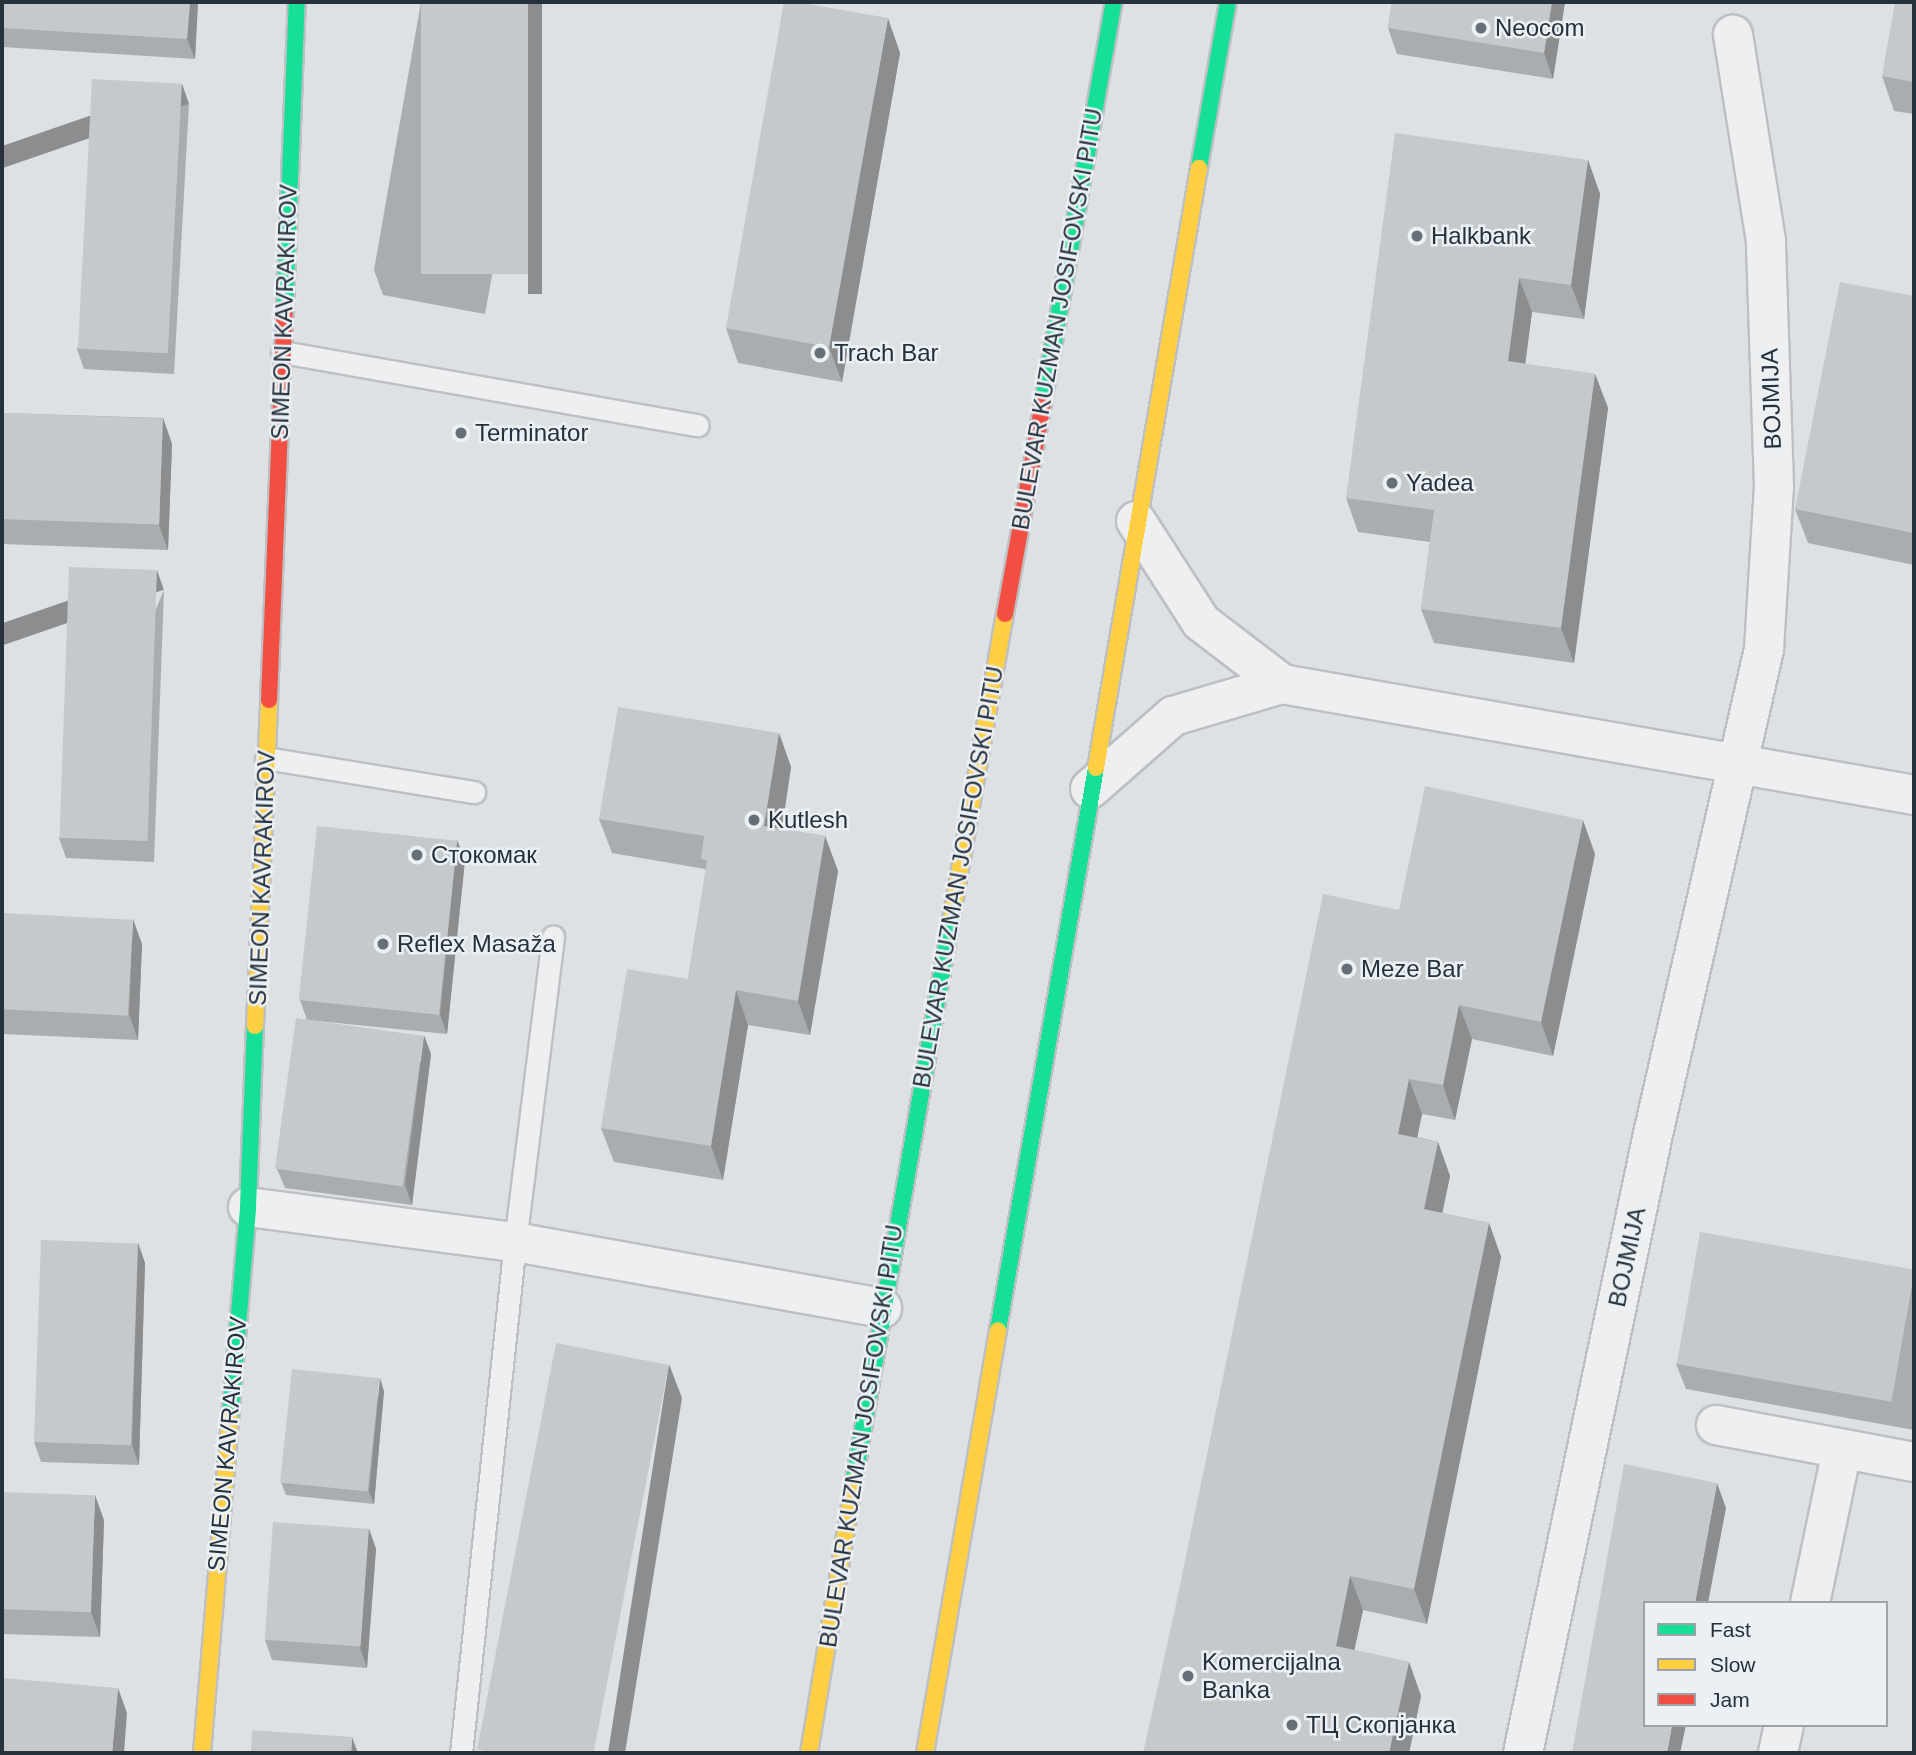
<!DOCTYPE html>
<html>
<head>
<meta charset="utf-8">
<style>
  body { margin:0 }
  #map { position:relative; width:1916px; height:1755px; overflow:hidden; background:#dee1e4; font-family:Arial,sans-serif }
  div>[style] { position:absolute }
  [style*='--x'] { left:calc(var(--x)*1px); top:calc(var(--y)*1px); width:calc(var(--w)*1px); rotate:calc(var(--a)*1deg) }
  .roads { filter:drop-shadow(2px 0 #bdbfc2) drop-shadow(-2px 0 #bdbfc2) drop-shadow(0 2px #bdbfc2) drop-shadow(0 -2px #bdbfc2) }
  .lane>* { height:21px; margin:-10.5px; padding:0 10.5px; transform-origin:10.5px; border-radius:10.5px; background:#edeff0 }
  .street>* { height:38px; margin:-19px; padding:0 19px; transform-origin:19px; border-radius:19px; background:#edeff0 }
  .fast>* { height:16px; margin:-8px; padding:0 8px; transform-origin:8px; border-radius:8px; background:#16e098 }
  .slow>* { height:16px; margin:-8px; padding:0 8px; transform-origin:8px; border-radius:8px; background:#ffcf43 }
  .jam>* { height:16px; margin:-8px; padding:0 8px; transform-origin:8px; border-radius:8px; background:#f24e42 }
  .wall>* { inset:0; background:#aaadaf }
  .shaded-wall>* { inset:0; background:#8b8d8f; transform-origin:0 0 }
  .building>* { inset:0; background:#c6c9cc; transform-origin:0 0 }
  .dots>* { width:19px; height:19px; translate:-50% -50%; box-sizing:border-box; border:4px solid #ebf0f4; border-radius:50% }
  span { translate:-50% -50%; white-space:nowrap; text-align:center; line-height:1.15; -webkit-text-stroke:5px #ebf0f4; paint-order:stroke }
  .poi-label { font-size:24px; color:#26313c }
  .left { translate:0 -50%; text-align:left }
  .street-label { font-size:24px; color:#26313c }
  .frame { position:absolute; inset:0; border:4px solid #26313c; pointer-events:none }
  .legend { position:absolute; left:1643px; top:1601px; width:245px; height:126px; box-sizing:border-box; background:#ebf0f4; border:2px solid #9ca4aa; margin:0; padding:9px 12px; list-style:none; font-size:21px; color:#26313c }
  .legend li { display:flex; align-items:center; gap:14px; height:35px }
  .legend b { width:35px; border:2px solid #9ca4aa }
</style>
</head>
<body>
<div id="map">
  <div class="roads">
    <div class="lane">
      <div style="--x:282;--y:352;--w:422;--a:10"></div>
      <div style="--x:266;--y:758;--w:211;--a:9.3"></div>
      <div style="--x:461;--y:1753;--w:514;--a:-83.97"></div>
      <div style="--x:515;--y:1242;--w:308;--a:-82.9"></div>
    </div>
    <div class="street">
      <div style="--x:1136;--y:521;--w:120;--a:57.2"></div>
      <div style="--x:1201;--y:622;--w:102;--a:37.4"></div>
      <div style="--x:1090;--y:789;--w:111;--a:-41.3"></div>
      <div style="--x:1173;--y:716;--w:114;--a:-16.4"></div>
      <div style="--x:1282;--y:684;--w:642;--a:9.96"></div>
      <div style="--x:248;--y:1207;--w:269;--a:7.5"></div>
      <div style="--x:515;--y:1242;--w:373;--a:10.2"></div>
      <div style="--x:1716;--y:1425;--w:201;--a:10.6"></div>
      <div style="--x:1810;--y:1603;--w:156;--a:-78.2"></div>
      <div style="--x:1523;--y:1753;--w:633;--a:-78.14"></div>
      <div style="--x:1653;--y:1134;--w:498;--a:-77.1"></div>
      <div style="--x:1764;--y:649;--w:162;--a:-86.5"></div>
      <div style="--x:1774;--y:487;--w:246;--a:-91.9"></div>
      <div style="--x:1766;--y:241;--w:209;--a:-99.1"></div>
      <div style="--x:1778;--y:1753;--w:29;--a:-78"></div>
    </div>
    <div class="fast">
      <div style="--x:1199;--y:168;--w:169;--a:-80.1"></div>
      <div style="--x:285;--y:308;--w:306;--a:-87.8"></div>
      <div style="--x:1043;--y:403;--w:407;--a:-80"></div>
      <div style="--x:998;--y:1330;--w:570;--a:-80.11"></div>
      <div style="--x:230;--y:1419;--w:213;--a:-85.1"></div>
      <div style="--x:248;--y:1207;--w:181;--a:-87.8"></div>
      <div style="--x:854;--y:1481;--w:575;--a:-80.19"></div>
    </div>
    <div class="slow">
      <div style="--x:1096;--y:768;--w:609;--a:-80.26"></div>
      <div style="--x:952;--y:914;--w:305;--a:-80"></div>
      <div style="--x:255;--y:1026;--w:326;--a:-87.5"></div>
      <div style="--x:202;--y:1753;--w:335;--a:-85.2"></div>
      <div style="--x:809;--y:1753;--w:276;--a:-80.6"></div>
      <div style="--x:925;--y:1753;--w:429;--a:-80.2"></div>
    </div>
    <div class="jam">
      <div style="--x:1005;--y:614;--w:214;--a:-79.8"></div>
      <div style="--x:269;--y:700;--w:392;--a:-87.7"></div>
    </div>
  </div>
  <div class="wall">
    <div style="clip-path:polygon(2px 2px,198px 2px,195px 59px,2px 47px)"></div>
    <div style="clip-path:polygon(421px 2px,542px 2px,485px 314px,383px 295px,374px 270px)"></div>
    <div style="clip-path:polygon(1392px 2px,1565px 2px,1553px 79px,1397px 54px,1388px 28px)"></div>
    <div style="clip-path:polygon(1914px 2px,1914px 114px,1894px 111px,1882px 76px)"></div>
    <div style="clip-path:polygon(900px 53px,842px 382px,738px 363px,726px 328px)"></div>
    <div style="clip-path:polygon(182px 84px,189px 104px,174px 374px,84px 369px,77px 349px)"></div>
    <div style="clip-path:polygon(1588px 160px,1600px 194px,1584px 319px,1532px 312px,1525px 364px,1595px 374px,1608px 408px,1574px 663px,1434px 643px,1421px 609px,1430px 542px,1358px 532px,1346px 498px)"></div>
    <div style="clip-path:polygon(1914px 296px,1914px 565px,1808px 543px,1795px 509px)"></div>
    <div style="clip-path:polygon(2px 413px,163px 418px,172px 444px,168px 550px,2px 544px)"></div>
    <div style="clip-path:polygon(164px 590px,154px 862px,66px 858px,59px 838px)"></div>
    <div style="clip-path:polygon(779px 733px,791px 767px,782px 829px,825px 836px,838px 871px,810px 1035px,748px 1025px,723px 1180px,614px 1162px,601px 1128px,688px 979px,706px 871px,705px 869px,612px 853px,599px 819px)"></div>
    <div style="clip-path:polygon(457px 840px,465px 860px,447px 1034px,307px 1020px,300px 1000px)"></div>
    <div style="clip-path:polygon(1595px 854px,1553px 1056px,1472px 1039px,1455px 1120px,1422px 1114px,1417px 1137px,1438px 1142px,1450px 1176px,1442px 1213px,1489px 1223px,1501px 1257px,1427px 1624px,1363px 1610px,1354px 1650px,1409px 1662px,1421px 1696px,1409px 1753px,1143px 1753px,1399px 910px)"></div>
    <div style="clip-path:polygon(2px 913px,142px 944px,138px 1040px,2px 1034px)"></div>
    <div style="clip-path:polygon(431px 1054px,412px 1205px,285px 1188px,277px 1169px)"></div>
    <div style="clip-path:polygon(138px 1243px,145px 1263px,139px 1465px,41px 1462px,34px 1442px)"></div>
    <div style="clip-path:polygon(1914px 1271px,1914px 1430px,1686px 1389px,1676px 1364px)"></div>
    <div style="clip-path:polygon(384px 1391px,374px 1504px,286px 1495px,281px 1482px)"></div>
    <div style="clip-path:polygon(2px 1492px,104px 1520px,100px 1637px,2px 1634px)"></div>
    <div style="clip-path:polygon(369px 1529px,376px 1549px,367px 1668px,272px 1660px,265px 1640px)"></div>
  </div>
  <div class="shaded-wall">
    <div style="clip-path:polygon(190px 2px,198px 2px,195px 59px,187px 39px)"></div>
    <div style="left:528px;top:2px;width:14px;height:292px"></div>
    <div style="clip-path:polygon(1552px 2px,1565px 2px,1553px 79px,1544px 53px)"></div>
    <div style="clip-path:polygon(888px 18px,900px 53px,842px 382px,829px 347px)"></div>
    <div style="left:182px;top:84px;width:21px;height:270px;rotate:71deg"></div>
    <div style="clip-path:polygon(1588px 160px,1600px 194px,1584px 319px,1571px 285px)"></div>
    <div style="clip-path:polygon(1519px 278px,1532px 312px,1521px 396px,1508px 361px)"></div>
    <div style="clip-path:polygon(1595px 374px,1608px 408px,1574px 663px,1561px 628px)"></div>
    <div style="clip-path:polygon(163px 418px,172px 444px,168px 550px,159px 525px)"></div>
    <div style="left:157px;top:570px;width:21px;height:272px;rotate:71deg"></div>
    <div style="clip-path:polygon(779px 733px,791px 767px,777px 861px,764px 826px)"></div>
    <div style="clip-path:polygon(1583px 820px,1595px 854px,1553px 1056px,1541px 1022px)"></div>
    <div style="clip-path:polygon(825px 836px,838px 871px,810px 1035px,798px 1001px)"></div>
    <div style="clip-path:polygon(457px 840px,465px 860px,447px 1034px,440px 1015px)"></div>
    <div style="clip-path:polygon(133px 919px,142px 944px,138px 1040px,129px 1014px)"></div>
    <div style="clip-path:polygon(736px 990px,748px 1025px,723px 1180px,711px 1146px)"></div>
    <div style="clip-path:polygon(1459px 1005px,1472px 1039px,1455px 1120px,1443px 1085px)"></div>
    <div style="clip-path:polygon(424px 1035px,431px 1054px,412px 1205px,405px 1185px)"></div>
    <div style="clip-path:polygon(1409px 1079px,1422px 1114px,1411px 1168px,1398px 1134px)"></div>
    <div style="clip-path:polygon(1438px 1142px,1450px 1176px,1436px 1243px,1424px 1209px)"></div>
    <div style="clip-path:polygon(1489px 1223px,1501px 1257px,1427px 1624px,1414px 1589px)"></div>
    <div style="clip-path:polygon(138px 1243px,145px 1263px,139px 1465px,132px 1445px)"></div>
    <div style="clip-path:polygon(669px 1364px,682px 1398px,625px 1753px,608px 1753px)"></div>
    <div style="clip-path:polygon(380px 1378px,384px 1391px,374px 1504px,369px 1491px)"></div>
    <div style="clip-path:polygon(1717px 1483px,1726px 1508px,1708px 1603px,1695px 1603px)"></div>
    <div style="clip-path:polygon(95px 1495px,104px 1520px,100px 1637px,91px 1612px)"></div>
    <div style="clip-path:polygon(369px 1529px,376px 1549px,367px 1668px,360px 1648px)"></div>
    <div style="clip-path:polygon(1350px 1576px,1363px 1610px,1348px 1680px,1336px 1646px)"></div>
    <div style="clip-path:polygon(1409px 1662px,1421px 1696px,1409px 1753px,1389px 1753px)"></div>
    <div style="clip-path:polygon(118px 1688px,127px 1713px,124px 1753px,112px 1753px)"></div>
    <div style="clip-path:polygon(1672px 1725px,1686px 1725px,1680px 1753px,1667px 1753px)"></div>
    <div style="clip-path:polygon(352px 1737px,358px 1753px,351px 1753px)"></div>
  </div>
  <div class="building">
    <div style="clip-path:polygon(2px 2px,190px 2px,187px 39px,2px 28px)"></div>
    <div style="left:421px;top:2px;width:107px;height:272px"></div>
    <div style="clip-path:polygon(784px 2px,797px 2px,888px 18px,829px 347px,726px 328px)"></div>
    <div style="clip-path:polygon(1392px 2px,1552px 2px,1544px 53px,1388px 28px)"></div>
    <div style="clip-path:polygon(1895px 2px,1914px 2px,1914px 82px,1882px 76px)"></div>
    <div style="left:92px;top:79px;width:90px;height:270px;rotate:3deg"></div>
    <div style="clip-path:polygon(1395px 133px,1588px 160px,1571px 285px,1519px 278px,1508px 361px,1595px 374px,1561px 628px,1421px 609px,1434px 510px,1346px 498px)"></div>
    <div style="clip-path:polygon(1840px 282px,1914px 296px,1914px 533px,1795px 509px)"></div>
    <div style="left:2px;top:413px;width:161px;height:106px;rotate:2deg"></div>
    <div style="left:69px;top:567px;width:88px;height:271px;rotate:2deg"></div>
    <div style="clip-path:polygon(618px 707px,779px 733px,764px 826px,825px 836px,798px 1001px,736px 990px,711px 1146px,601px 1128px,627px 969px,688px 979px,707px 860px,701px 859px,704px 836px,599px 819px)"></div>
    <div style="clip-path:polygon(1425px 786px,1583px 820px,1541px 1022px,1459px 1005px,1443px 1085px,1409px 1079px,1398px 1134px,1438px 1142px,1424px 1209px,1489px 1223px,1414px 1589px,1350px 1576px,1336px 1646px,1409px 1662px,1389px 1753px,1143px 1753px,1175px 1609px,1323px 894px,1399px 910px)"></div>
    <div style="left:317px;top:826px;width:141px;height:175px;rotate:6deg"></div>
    <div style="left:2px;top:913px;width:131px;height:96px;rotate:3deg"></div>
    <div style="left:296px;top:1018px;width:129px;height:152px;rotate:8deg"></div>
    <div style="left:1700px;top:1232px;width:218px;height:134px;rotate:10deg"></div>
    <div style="left:41px;top:1240px;width:97px;height:202px;rotate:2deg"></div>
    <div style="left:556px;top:1343px;width:115px;height:414px;rotate:11deg"></div>
    <div style="left:292px;top:1369px;width:88px;height:114px;rotate:6deg"></div>
    <div style="clip-path:polygon(1624px 1464px,1717px 1483px,1695px 1603px,1645px 1603px,1645px 1725px,1672px 1725px,1667px 1753px,1572px 1753px)"></div>
    <div style="left:2px;top:1492px;width:93px;height:117px;rotate:2deg"></div>
    <div style="left:273px;top:1522px;width:96px;height:118px;rotate:4deg"></div>
    <div style="clip-path:polygon(2px 1678px,118px 1688px,112px 1753px,2px 1753px)"></div>
    <div style="clip-path:polygon(252px 1730px,352px 1737px,351px 1753px,251px 1753px)"></div>
  </div>
  <div class="dots">
    <div style="left:1481px;top:28px;background:#666f77"></div>
    <div style="left:1417px;top:236px;background:#666f77"></div>
    <div style="left:820px;top:353px;background:#666f77"></div>
    <div style="left:461px;top:433px;background:#666f77"></div>
    <div style="left:1392px;top:483px;background:#666f77"></div>
    <div style="left:754px;top:820px;background:#666f77"></div>
    <div style="left:417px;top:855px;background:#666f77"></div>
    <div style="left:383px;top:944px;background:#666f77"></div>
    <div style="left:1347px;top:969px;background:#666f77"></div>
    <div style="left:1188px;top:1676px;background:#666f77"></div>
    <div style="left:1292px;top:1725px;background:#666f77"></div>
  </div>
  <div class="poi-label">
    <span class="left" style="left:1495px;top:28px">Neocom</span>
    <span class="left" style="left:1431px;top:236px">Halkbank</span>
    <span class="left" style="left:834px;top:353px">Trach Bar</span>
    <span class="left" style="left:475px;top:433px">Terminator</span>
    <span class="left" style="left:1406px;top:483px">Yadea</span>
    <span class="left" style="left:768px;top:820px">Kutlesh</span>
    <span class="left" style="left:431px;top:855px">Стокомак</span>
    <span class="left" style="left:397px;top:944px">Reflex Masaža</span>
    <span class="left" style="left:1361px;top:969px">Meze Bar</span>
    <span class="left" style="left:1202px;top:1676px">Komercijalna<br>Banka</span>
    <span class="left" style="left:1306px;top:1725px">ТЦ Скопјанка</span>
  </div>
  <div class="street-label">
    <span style="left:284px;top:312px;rotate:-88deg">SIMEON KAVRAKIROV</span>
    <span style="left:1057px;top:319px;rotate:-80deg">BULEVAR KUZMAN JOSIFOVSKI PITU</span>
    <span style="left:1771px;top:399px;rotate:-92deg">BOJMIJA</span>
    <span style="left:958px;top:877px;rotate:-80deg">BULEVAR KUZMAN JOSIFOVSKI PITU</span>
    <span style="left:262px;top:878px;rotate:-88deg">SIMEON KAVRAKIROV</span>
    <span style="left:1627px;top:1257px;rotate:-78deg">BOJMIJA</span>
    <span style="left:861px;top:1436px;rotate:-81deg">BULEVAR KUZMAN JOSIFOVSKI PITU</span>
    <span style="left:227px;top:1444px;rotate:-85deg">SIMEON KAVRAKIROV</span>
  </div>
  <div class="frame"></div>
  <ul class="legend">
  <li><b style="height:9px;background:#16e098"></b>Fast</li>
  <li><b style="height:9px;background:#ffcf43"></b>Slow</li>
  <li><b style="height:9px;background:#f24e42"></b>Jam</li>
  </ul>
</div>
</body>
</html>
